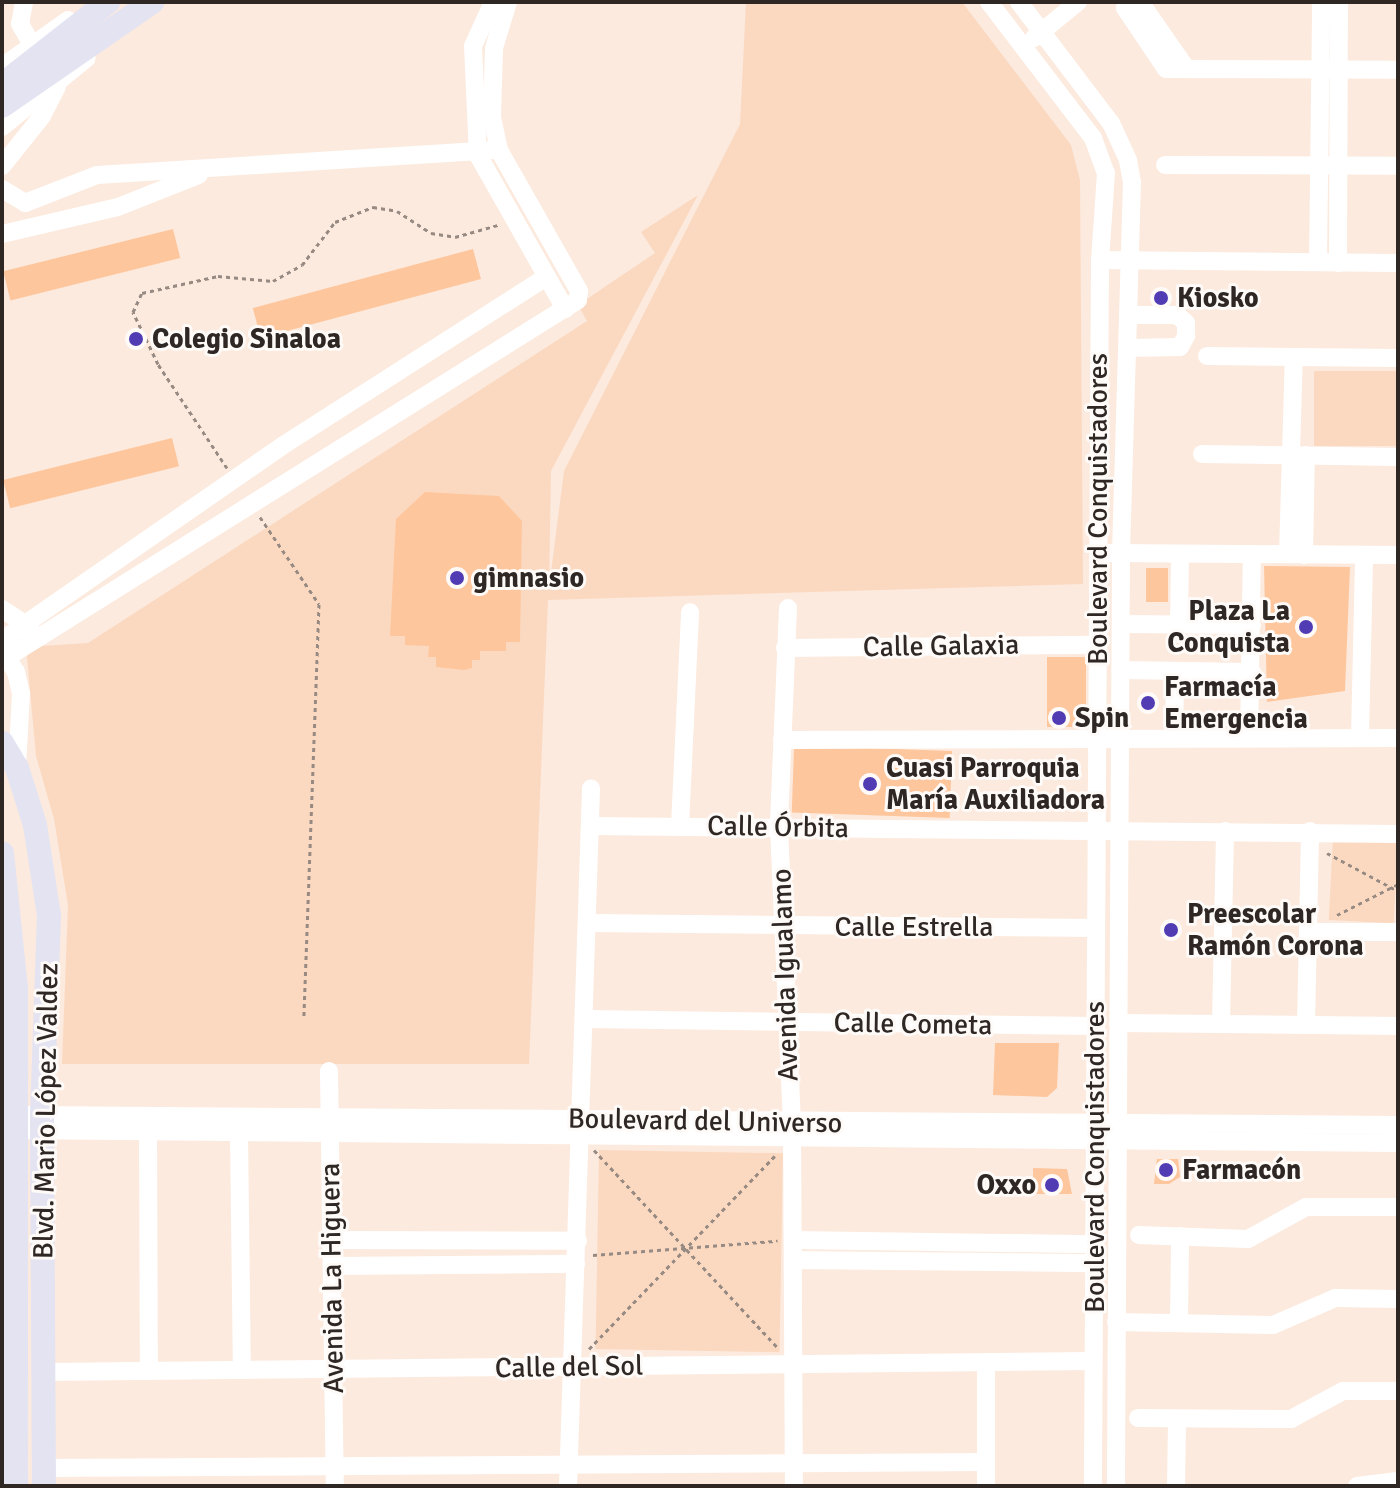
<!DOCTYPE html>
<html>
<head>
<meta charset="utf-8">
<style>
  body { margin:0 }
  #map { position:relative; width:1400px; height:1488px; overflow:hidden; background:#fceade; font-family:Signika,sans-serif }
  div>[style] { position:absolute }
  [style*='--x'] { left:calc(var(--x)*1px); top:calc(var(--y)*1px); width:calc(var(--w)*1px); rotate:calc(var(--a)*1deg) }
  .green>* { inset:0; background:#fbd9c0; transform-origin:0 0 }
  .building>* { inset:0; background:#fec69d; transform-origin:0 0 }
  .path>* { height:3px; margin-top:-1.5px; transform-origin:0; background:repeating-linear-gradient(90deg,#978a82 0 4px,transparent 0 8px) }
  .minor>* { height:18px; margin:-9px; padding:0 9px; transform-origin:9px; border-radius:9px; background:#fff }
  .major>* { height:24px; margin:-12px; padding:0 12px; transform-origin:12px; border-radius:12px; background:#e3e3f2 }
  .dots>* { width:22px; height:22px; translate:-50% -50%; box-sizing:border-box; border:4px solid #fefaf8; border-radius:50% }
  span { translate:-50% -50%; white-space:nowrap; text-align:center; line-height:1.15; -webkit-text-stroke:6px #fefaf8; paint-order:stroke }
  .poi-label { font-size:28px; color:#2e2723; font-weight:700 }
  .left { translate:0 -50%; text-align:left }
  .right { translate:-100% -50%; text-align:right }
  .street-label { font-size:28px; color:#2e2723 }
  .frame { position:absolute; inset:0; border:4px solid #2e2723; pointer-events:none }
</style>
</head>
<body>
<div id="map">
  <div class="green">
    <div style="clip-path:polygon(746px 2px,962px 2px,1071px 145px,1080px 180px,1083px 584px,548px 600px,529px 1064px,62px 1064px,68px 905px,54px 819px,36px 756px,26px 647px,88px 643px,587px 321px,578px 305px,655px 253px,641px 232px,698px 195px,551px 471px,549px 588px,564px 471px,740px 124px)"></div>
    <div style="left:1398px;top:371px;width:75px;height:84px;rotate:90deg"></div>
    <div style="left:1333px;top:838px;width:65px;height:82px;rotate:3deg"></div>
    <div style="left:599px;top:1150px;width:184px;height:199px;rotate:1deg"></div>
  </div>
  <div class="building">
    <div style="left:173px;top:229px;width:30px;height:175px;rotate:76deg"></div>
    <div style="left:473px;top:249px;width:31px;height:228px;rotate:75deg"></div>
    <div style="left:172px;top:438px;width:29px;height:174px;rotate:76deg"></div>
    <div style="clip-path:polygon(425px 492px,499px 496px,522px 521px,520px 642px,506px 642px,506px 651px,480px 651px,480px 660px,472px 660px,472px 668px,464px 670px,436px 667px,436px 657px,428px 657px,429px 646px,405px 645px,405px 636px,390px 636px,396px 519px)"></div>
    <div style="clip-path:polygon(1264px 566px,1350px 567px,1345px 691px,1267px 702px)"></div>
    <div style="left:1146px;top:568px;width:22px;height:34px"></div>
    <div style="left:1047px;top:657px;width:39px;height:70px"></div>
    <div style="left:952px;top:751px;width:67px;height:158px;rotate:92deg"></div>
    <div style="clip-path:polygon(995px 1043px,1059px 1043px,1057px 1088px,1047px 1097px,993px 1095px)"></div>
    <div style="clip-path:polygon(1157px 1159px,1178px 1159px,1180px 1177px,1169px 1184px,1154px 1184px)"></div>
    <div style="clip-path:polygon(1033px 1168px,1067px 1169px,1072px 1194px,1033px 1194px)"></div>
  </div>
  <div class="path">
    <div style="--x:227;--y:468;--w:125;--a:-123.6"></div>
    <div style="--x:158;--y:364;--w:58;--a:-115.7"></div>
    <div style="--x:133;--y:312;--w:21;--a:-65"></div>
    <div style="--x:142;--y:293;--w:78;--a:-12.6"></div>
    <div style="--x:218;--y:276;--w:55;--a:5.2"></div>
    <div style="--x:273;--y:281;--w:33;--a:-29"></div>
    <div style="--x:302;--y:265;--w:54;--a:-52.5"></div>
    <div style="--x:335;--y:222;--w:41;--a:-21.5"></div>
    <div style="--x:373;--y:207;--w:24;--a:9"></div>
    <div style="--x:397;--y:211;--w:40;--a:32.9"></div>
    <div style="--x:431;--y:233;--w:24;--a:9"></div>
    <div style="--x:455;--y:237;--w:45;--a:-15.6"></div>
    <div style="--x:260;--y:517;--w:105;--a:55.9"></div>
    <div style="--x:319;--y:604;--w:415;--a:92.1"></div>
    <div style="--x:1327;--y:853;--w:81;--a:28.2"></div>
    <div style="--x:1337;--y:915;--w:68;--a:-26.9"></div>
    <div style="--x:594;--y:1150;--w:269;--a:47.1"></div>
    <div style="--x:593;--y:1255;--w:185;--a:-4.4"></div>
    <div style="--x:589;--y:1349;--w:268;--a:-46.1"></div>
  </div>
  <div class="minor">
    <div style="--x:24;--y:2;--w:22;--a:100"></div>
    <div style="--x:20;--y:24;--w:24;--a:60"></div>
    <div style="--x:493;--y:2;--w:48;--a:114.4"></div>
    <div style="--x:473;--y:46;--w:109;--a:87.4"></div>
    <div style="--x:478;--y:155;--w:177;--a:60.5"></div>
    <div style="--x:989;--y:2;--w:171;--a:52.6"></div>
    <div style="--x:1093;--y:138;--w:37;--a:70"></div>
    <div style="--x:1106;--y:173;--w:87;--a:93.9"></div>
    <div style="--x:1100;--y:260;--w:1226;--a:90.33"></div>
    <div style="--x:1019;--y:2;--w:152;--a:52.8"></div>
    <div style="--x:1111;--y:123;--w:41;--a:65.3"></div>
    <div style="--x:1128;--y:160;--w:22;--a:80"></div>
    <div style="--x:1132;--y:182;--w:371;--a:91.7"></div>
    <div style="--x:1121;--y:553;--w:933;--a:90.31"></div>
    <div style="--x:1034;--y:38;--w:57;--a:-39.3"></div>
    <div style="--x:2;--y:67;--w:81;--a:-35.5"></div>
    <div style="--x:1186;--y:68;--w:72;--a:-124.8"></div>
    <div style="--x:1145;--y:9;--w:20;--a:-177"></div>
    <div style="--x:1125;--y:8;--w:73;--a:56.1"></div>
    <div style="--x:1166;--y:69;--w:232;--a:0.2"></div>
    <div style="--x:2;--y:127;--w:109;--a:-39.1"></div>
    <div style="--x:1165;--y:165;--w:233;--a:0.2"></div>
    <div style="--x:2;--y:166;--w:64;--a:-51.3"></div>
    <div style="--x:42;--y:116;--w:33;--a:-63"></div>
    <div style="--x:2;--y:189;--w:27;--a:31"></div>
    <div style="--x:25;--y:203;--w:77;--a:-21.3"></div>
    <div style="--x:97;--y:175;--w:403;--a:-3.6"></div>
    <div style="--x:2;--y:234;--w:119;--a:-13.1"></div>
    <div style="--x:118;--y:207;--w:87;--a:-21.6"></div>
    <div style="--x:1100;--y:260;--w:298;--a:0.6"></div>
    <div style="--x:1318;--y:262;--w:260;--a:-89.3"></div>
    <div style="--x:1338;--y:263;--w:261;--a:-89.8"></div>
    <div style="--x:1127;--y:348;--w:53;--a:-1.1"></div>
    <div style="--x:1180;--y:347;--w:13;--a:-61"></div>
    <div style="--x:1186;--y:336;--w:13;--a:-90"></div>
    <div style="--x:1186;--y:323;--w:12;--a:-138"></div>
    <div style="--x:1177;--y:315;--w:48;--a:180"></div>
    <div style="--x:1207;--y:356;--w:191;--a:0.6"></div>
    <div style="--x:1202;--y:454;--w:196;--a:0.9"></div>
    <div style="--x:1109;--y:553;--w:289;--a:0.4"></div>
    <div style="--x:1288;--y:554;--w:197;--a:-88.3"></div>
    <div style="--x:1304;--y:555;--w:100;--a:-88.9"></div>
    <div style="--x:788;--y:608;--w:219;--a:92.4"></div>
    <div style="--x:779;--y:827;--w:295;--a:87.5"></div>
    <div style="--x:792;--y:1122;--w:364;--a:89.7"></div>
    <div style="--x:2;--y:609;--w:33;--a:33"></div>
    <div style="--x:1121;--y:624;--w:131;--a:0.4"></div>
    <div style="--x:1179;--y:625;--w:71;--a:-89.2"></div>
    <div style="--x:2;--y:640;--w:341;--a:-34.7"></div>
    <div style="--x:282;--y:446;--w:313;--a:-32.6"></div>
    <div style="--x:785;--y:648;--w:312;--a:-0.6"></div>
    <div style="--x:2;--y:649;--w:27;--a:59"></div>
    <div style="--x:16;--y:672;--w:22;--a:77"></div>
    <div style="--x:21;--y:693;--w:75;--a:93.1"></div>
    <div style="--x:9;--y:656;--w:671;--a:-32.03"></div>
    <div style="--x:578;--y:300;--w:9;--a:-84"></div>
    <div style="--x:579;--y:291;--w:162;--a:-119.6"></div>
    <div style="--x:499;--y:150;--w:35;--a:-102"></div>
    <div style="--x:492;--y:116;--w:68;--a:-88.3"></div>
    <div style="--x:494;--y:48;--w:48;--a:-73.1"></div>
    <div style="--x:1121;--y:670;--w:131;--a:0.9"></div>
    <div style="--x:1249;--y:736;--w:182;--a:-89.1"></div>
    <div style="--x:1360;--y:737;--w:182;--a:-88.7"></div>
    <div style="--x:1174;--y:738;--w:66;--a:-89.1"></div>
    <div style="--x:782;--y:740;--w:616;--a:-0.19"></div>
    <div style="--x:590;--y:826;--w:808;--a:0.57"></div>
    <div style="--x:680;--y:826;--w:214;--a:-87.3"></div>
    <div style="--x:589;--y:923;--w:507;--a:0.57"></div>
    <div style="--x:1308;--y:932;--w:90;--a:0"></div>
    <div style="--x:587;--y:1019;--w:509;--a:0.79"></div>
    <div style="--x:1118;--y:1023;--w:280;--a:0.6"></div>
    <div style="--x:1221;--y:1024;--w:193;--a:-88.8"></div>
    <div style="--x:1306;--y:1025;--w:194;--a:-88.8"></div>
    <div style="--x:329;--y:1071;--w:415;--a:89.2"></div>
    <div style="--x:29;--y:1115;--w:1369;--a:0.42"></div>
    <div style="--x:148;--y:1122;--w:249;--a:89.8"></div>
    <div style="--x:13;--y:1130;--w:1385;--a:0.54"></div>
    <div style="--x:239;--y:1133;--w:237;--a:89.3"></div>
    <div style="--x:1139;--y:1235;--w:109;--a:2.1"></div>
    <div style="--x:1248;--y:1239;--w:66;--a:-28.9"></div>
    <div style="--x:1306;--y:1207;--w:92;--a:0"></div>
    <div style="--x:331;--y:1240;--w:247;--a:0.2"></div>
    <div style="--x:793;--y:1240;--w:301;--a:0.8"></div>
    <div style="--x:793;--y:1260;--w:301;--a:0.6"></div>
    <div style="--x:332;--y:1266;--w:244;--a:-0.5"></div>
    <div style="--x:1116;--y:1322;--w:157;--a:1.1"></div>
    <div style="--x:1273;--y:1325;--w:68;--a:-23.5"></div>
    <div style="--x:1335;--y:1298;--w:63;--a:0.9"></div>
    <div style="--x:1179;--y:1323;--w:87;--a:-89.3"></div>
    <div style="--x:44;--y:1372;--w:1049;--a:-0.6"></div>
    <div style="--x:1138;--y:1418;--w:153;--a:0.4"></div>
    <div style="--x:1291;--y:1419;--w:59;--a:-28.3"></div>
    <div style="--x:1343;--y:1391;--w:55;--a:0"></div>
    <div style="--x:44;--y:1468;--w:942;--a:-0.36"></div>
    <div style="--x:568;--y:1486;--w:698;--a:-88.11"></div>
    <div style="--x:986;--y:1486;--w:124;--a:-90"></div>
    <div style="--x:1176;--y:1486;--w:67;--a:-89.1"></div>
    <div style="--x:1357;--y:1486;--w:41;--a:-7"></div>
  </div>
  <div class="major">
    <div style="--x:2;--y:85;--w:135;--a:-38.1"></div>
    <div style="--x:2;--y:106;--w:183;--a:-34.7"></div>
    <div style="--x:2;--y:743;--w:29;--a:59"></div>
    <div style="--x:17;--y:768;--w:60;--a:72.5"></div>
    <div style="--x:35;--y:825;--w:91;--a:81.2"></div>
    <div style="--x:49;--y:915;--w:200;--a:92"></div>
    <div style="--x:42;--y:1115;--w:371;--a:89.7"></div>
    <div style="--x:2;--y:853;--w:136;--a:84.1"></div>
    <div style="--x:16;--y:988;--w:498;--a:90"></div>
  </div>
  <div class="dots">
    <div style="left:1161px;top:298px;background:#523cb4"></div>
    <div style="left:136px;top:339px;background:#523cb4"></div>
    <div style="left:457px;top:578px;background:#523cb4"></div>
    <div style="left:1306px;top:627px;background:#523cb4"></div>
    <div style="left:1148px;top:703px;background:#523cb4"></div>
    <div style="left:1059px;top:718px;background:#523cb4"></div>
    <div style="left:870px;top:784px;background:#523cb4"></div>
    <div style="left:1171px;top:930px;background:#523cb4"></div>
    <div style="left:1166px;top:1170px;background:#523cb4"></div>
    <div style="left:1052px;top:1185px;background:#523cb4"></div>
  </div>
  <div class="poi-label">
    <span class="left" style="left:1177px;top:298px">Kiosko</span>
    <span class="left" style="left:152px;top:339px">Colegio Sinaloa</span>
    <span class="left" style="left:473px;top:578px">gimnasio</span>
    <span class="right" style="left:1290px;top:627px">Plaza La<br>Conquista</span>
    <span class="left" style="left:1164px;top:703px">Farmacía<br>Emergencia</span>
    <span class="left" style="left:1075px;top:718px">Spin</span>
    <span class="left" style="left:886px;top:784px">Cuasi Parroquia<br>María Auxiliadora</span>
    <span class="left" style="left:1187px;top:930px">Preescolar<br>Ramón Corona</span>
    <span class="left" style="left:1182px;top:1170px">Farmacón</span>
    <span class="right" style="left:1036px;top:1185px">Oxxo</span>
  </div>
  <div class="street-label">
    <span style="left:1098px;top:509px;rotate:-90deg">Boulevard Conquistadores</span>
    <span style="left:941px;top:646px;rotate:-1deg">Calle Galaxia</span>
    <span style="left:778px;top:827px;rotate:1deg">Calle Órbita</span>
    <span style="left:914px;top:927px">Calle Estrella</span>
    <span style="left:785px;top:975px;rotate:-92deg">Avenida Igualamo</span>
    <span style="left:913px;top:1024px;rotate:1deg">Calle Cometa</span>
    <span style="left:46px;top:1111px;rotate:-89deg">Blvd. Mario López Valdez</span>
    <span style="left:705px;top:1121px;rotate:1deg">Boulevard del Universo</span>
    <span style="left:1095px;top:1157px;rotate:-90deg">Boulevard Conquistadores</span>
    <span style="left:332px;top:1278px;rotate:-91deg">Avenida La Higuera</span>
    <span style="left:569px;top:1367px;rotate:-1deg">Calle del Sol</span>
  </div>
  <div class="frame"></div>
</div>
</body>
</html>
